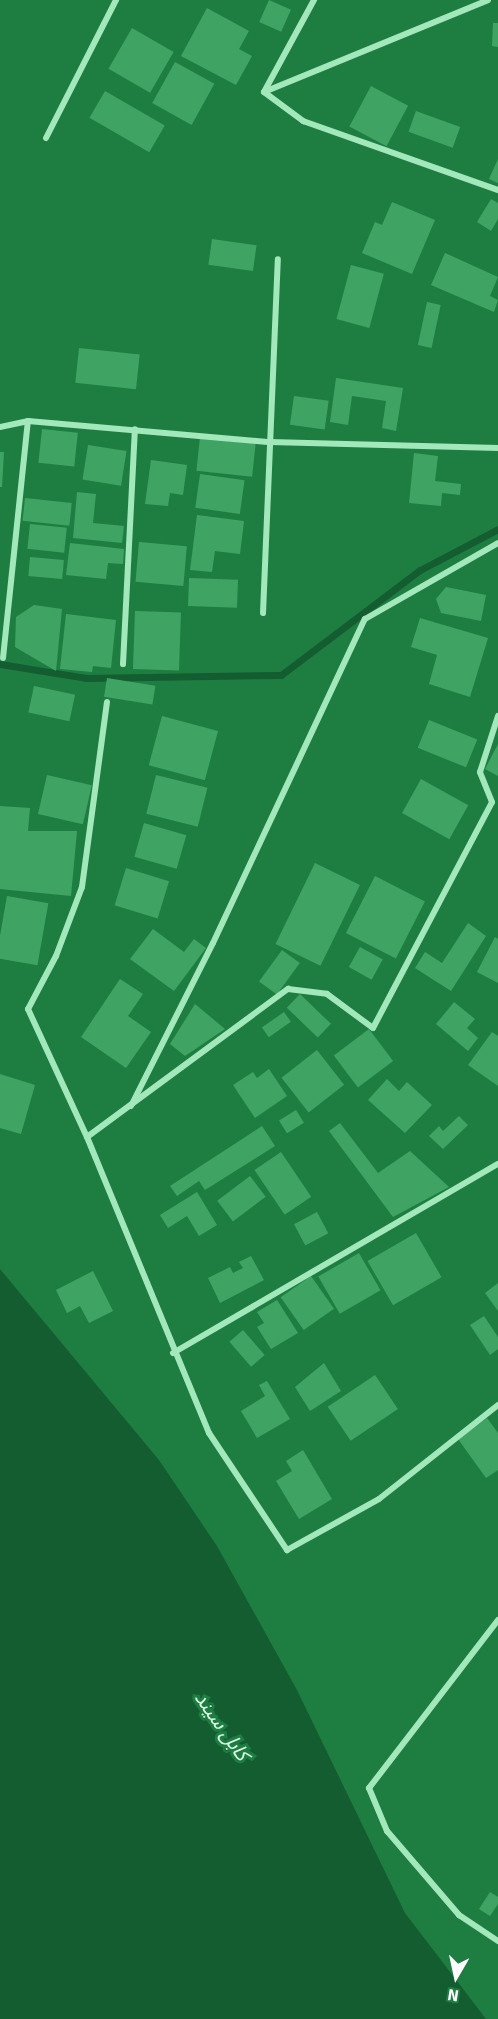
<!DOCTYPE html>
<html>
<head>
<meta charset="utf-8">
<style>
  body { margin:0 }
  #map { position:relative; width:498px; height:2019px; overflow:hidden; background:#1e7e42; font-family:Signika,"Noto Sans Arabic",sans-serif }
  div>[style] { position:absolute }
  [style*='--x'] { left:calc(var(--x)*1px); top:calc(var(--y)*1px); width:calc(var(--w)*1px); rotate:calc(var(--a)*1deg) }
  .water>* { inset:0; background:#145d30 }
  .stream>* { height:7px; margin:-3.5px; padding:0 3.5px; transform-origin:3.5px; border-radius:3.5px; background:#145d30 }
  .building>* { inset:0; background:#3fa463; transform-origin:0 0 }
  .street>* { height:6px; margin:-3px; padding:0 3px; transform-origin:3px; border-radius:3px; background:#a2e8bb }
  span { translate:-50% -50%; white-space:nowrap; text-align:center; line-height:1.15; -webkit-text-stroke:6px #1e7e42; paint-order:stroke }
  .water-label { font-size:20px; color:#def9e7; font-style:italic }
  .north { position:absolute; left:426px; top:1947px; width:60px; height:60px; -webkit-text-stroke:4px #1e7e42; paint-order:stroke; rotate:189deg; font-size:16px; font-weight:700; line-height:24px; text-align:center; color:#fff }
  .north::after { content:''; display:block; margin:auto; width:21px; height:27px; background:#fff; clip-path:polygon(50% 0,100% 100%,50% 72%,0 100%) }
</style>
</head>
<body>
<div id="map">
  <div class="water">
    <div style="clip-path:polygon(0 1269px,159px 1460px,217px 1546px,297px 1690px,405px 1913px,486px 2019px,0 2019px)"></div>
  </div>
  <div class="stream">
    <div style="--x:0;--y:664;--w:87;--a:9.2"></div>
    <div style="--x:86;--y:678;--w:195;--a:-0.9"></div>
    <div style="--x:281;--y:675;--w:174;--a:-37.1"></div>
    <div style="--x:420;--y:570;--w:88;--a:-27.7"></div>
  </div>
  <div class="building">
    <div style="left:269px;top:0;width:24px;height:24px;rotate:24deg"></div>
    <div style="clip-path:polygon(207px 8px,249px 31px,239px 49px,252px 56px,236px 85px,181px 56px)"></div>
    <div style="clip-path:polygon(493px 23px,498px 23px,498px 47px,492px 46px)"></div>
    <div style="left:132px;top:28px;width:48px;height:47px;rotate:30deg"></div>
    <div style="left:175px;top:62px;width:45px;height:47px;rotate:29deg"></div>
    <div style="left:371px;top:86px;width:42px;height:46px;rotate:28deg"></div>
    <div style="left:105px;top:91px;width:69px;height:31px;rotate:30deg"></div>
    <div style="left:416px;top:111px;width:47px;height:22px;rotate:20deg"></div>
    <div style="clip-path:polygon(498px 159px,498px 183px,489px 179px)"></div>
    <div style="clip-path:polygon(491px 199px,498px 203px,498px 219px,491px 231px,477px 222px)"></div>
    <div style="clip-path:polygon(392px 202px,435px 220px,412px 274px,362px 253px,375px 222px,382px 225px)"></div>
    <div style="left:212px;top:239px;width:45px;height:26px;rotate:8deg"></div>
    <div style="clip-path:polygon(445px 253px,498px 277px,490px 296px,498px 300px,494px 312px,431px 285px)"></div>
    <div style="left:351px;top:265px;width:34px;height:56px;rotate:15deg"></div>
    <div style="left:427px;top:302px;width:14px;height:44px;rotate:12deg"></div>
    <div style="left:79px;top:348px;width:61px;height:35px;rotate:6deg"></div>
    <div style="clip-path:polygon(336px 378px,403px 388px,396px 431px,382px 428px,386px 401px,352px 396px,348px 425px,330px 422px)"></div>
    <div style="left:294px;top:396px;width:35px;height:29px;rotate:8deg"></div>
    <div style="left:42px;top:429px;width:36px;height:34px;rotate:6deg"></div>
    <div style="left:200px;top:437px;width:56px;height:34px;rotate:6deg"></div>
    <div style="left:88px;top:445px;width:39px;height:35px;rotate:9deg"></div>
    <div style="clip-path:polygon(0 452px,4px 452px,2px 487px,0 487px)"></div>
    <div style="clip-path:polygon(414px 453px,438px 456px,435px 481px,461px 484px,460px 495px,442px 493px,441px 506px,409px 503px)"></div>
    <div style="clip-path:polygon(151px 460px,187px 465px,183px 495px,170px 493px,168px 506px,145px 504px)"></div>
    <div style="left:200px;top:474px;width:45px;height:34px;rotate:8deg"></div>
    <div style="clip-path:polygon(77px 492px,96px 494px,93px 523px,124px 526px,122px 543px,73px 538px)"></div>
    <div style="left:25px;top:498px;width:47px;height:23px;rotate:6deg"></div>
    <div style="clip-path:polygon(197px 515px,244px 521px,240px 554px,215px 551px,212px 572px,190px 570px)"></div>
    <div style="left:30px;top:524px;width:37px;height:25px;rotate:6deg"></div>
    <div style="left:139px;top:542px;width:48px;height:40px;rotate:5deg"></div>
    <div style="clip-path:polygon(70px 543px,124px 549px,123px 564px,108px 563px,106px 579px,66px 575px)"></div>
    <div style="left:30px;top:557px;width:34px;height:19px;rotate:5deg"></div>
    <div style="left:189px;top:578px;width:49px;height:28px;rotate:2deg"></div>
    <div style="clip-path:polygon(446px 587px,486px 595px,481px 621px,441px 613px,436px 599px)"></div>
    <div style="clip-path:polygon(34px 605px,62px 609px,56px 671px,15px 647px,16px 617px)"></div>
    <div style="left:135px;top:611px;width:46px;height:58px;rotate:2deg"></div>
    <div style="clip-path:polygon(66px 614px,116px 620px,111px 668px,93px 666px,92px 672px,60px 669px)"></div>
    <div style="clip-path:polygon(420px 618px,488px 638px,470px 697px,429px 684px,437px 655px,411px 647px)"></div>
    <div style="left:107px;top:678px;width:49px;height:19px;rotate:9deg"></div>
    <div style="left:34px;top:686px;width:42px;height:27px;rotate:12deg"></div>
    <div style="left:162px;top:716px;width:58px;height:51px;rotate:15deg"></div>
    <div style="left:429px;top:720px;width:52px;height:30px;rotate:22deg"></div>
    <div style="clip-path:polygon(498px 744px,498px 776px,485px 769px)"></div>
    <div style="left:47px;top:775px;width:46px;height:40px;rotate:13deg"></div>
    <div style="left:156px;top:775px;width:53px;height:40px;rotate:14deg"></div>
    <div style="left:421px;top:779px;width:54px;height:39px;rotate:29deg"></div>
    <div style="clip-path:polygon(0 806px,30px 808px,28px 831px,77px 831px,71px 896px,0 889px)"></div>
    <div style="left:144px;top:823px;width:44px;height:35px;rotate:16deg"></div>
    <div style="left:315px;top:863px;width:50px;height:90px;rotate:26deg"></div>
    <div style="left:126px;top:868px;width:45px;height:39px;rotate:17deg"></div>
    <div style="left:375px;top:876px;width:56px;height:64px;rotate:27deg"></div>
    <div style="left:7px;top:896px;width:42px;height:63px;rotate:10deg"></div>
    <div style="clip-path:polygon(468px 923px,486px 936px,451px 991px,415px 968px,425px 952px,442px 963px)"></div>
    <div style="clip-path:polygon(153px 929px,184px 952px,194px 939px,206px 948px,174px 991px,130px 959px)"></div>
    <div style="clip-path:polygon(495px 937px,498px 939px,498px 983px,477px 972px)"></div>
    <div style="left:360px;top:947px;width:26px;height:23px;rotate:29deg"></div>
    <div style="left:282px;top:950px;width:22px;height:39px;rotate:36deg"></div>
    <div style="clip-path:polygon(120px 979px,143px 994px,128px 1016px,151px 1032px,126px 1068px,81px 1037px)"></div>
    <div style="left:300px;top:994px;width:43px;height:19px;rotate:44deg"></div>
    <div style="clip-path:polygon(454px 1002px,475px 1019px,467px 1028px,478px 1038px,468px 1051px,436px 1024px)"></div>
    <div style="clip-path:polygon(195px 1004px,225px 1029px,185px 1056px,170px 1044px)"></div>
    <div style="left:284px;top:1012px;width:12px;height:27px;rotate:55deg"></div>
    <div style="left:369px;top:1029px;width:40px;height:44px;rotate:53deg"></div>
    <div style="clip-path:polygon(492px 1032px,498px 1036px,498px 1086px,468px 1065px)"></div>
    <div style="left:317px;top:1050px;width:44px;height:45px;rotate:52deg"></div>
    <div style="clip-path:polygon(269px 1069px,287px 1096px,255px 1118px,233px 1085px,253px 1072px,257px 1078px)"></div>
    <div style="clip-path:polygon(0 1074px,35px 1085px,21px 1134px,0 1128px)"></div>
    <div style="clip-path:polygon(387px 1079px,399px 1091px,407px 1082px,432px 1105px,405px 1133px,368px 1100px)"></div>
    <div style="left:296px;top:1110px;width:15px;height:20px;rotate:58deg"></div>
    <div style="clip-path:polygon(459px 1116px,468px 1125px,443px 1149px,429px 1136px,439px 1126px,443px 1131px)"></div>
    <div style="clip-path:polygon(340px 1123px,378px 1173px,410px 1151px,449px 1187px,393px 1217px,329px 1131px)"></div>
    <div style="clip-path:polygon(262px 1126px,275px 1146px,205px 1190px,199px 1181px,177px 1196px,170px 1186px)"></div>
    <div style="left:281px;top:1152px;width:54px;height:32px;rotate:56deg"></div>
    <div style="left:250px;top:1176px;width:26px;height:41px;rotate:53deg"></div>
    <div style="clip-path:polygon(197px 1192px,217px 1225px,199px 1236px,187px 1216px,168px 1228px,160px 1215px)"></div>
    <div style="left:317px;top:1212px;width:24px;height:26px;rotate:62deg"></div>
    <div style="left:416px;top:1233px;width:51px;height:56px;rotate:60deg"></div>
    <div style="left:359px;top:1253px;width:43px;height:47px;rotate:60deg"></div>
    <div style="clip-path:polygon(251px 1256px,264px 1280px,220px 1303px,208px 1278px,230px 1267px,233px 1273px,243px 1268px,239px 1262px)"></div>
    <div style="clip-path:polygon(93px 1271px,113px 1311px,89px 1323px,80px 1306px,67px 1313px,56px 1290px)"></div>
    <div style="left:311px;top:1276px;width:40px;height:37px;rotate:55deg"></div>
    <div style="clip-path:polygon(498px 1283px,498px 1311px,485px 1293px)"></div>
    <div style="clip-path:polygon(277px 1300px,298px 1333px,271px 1349px,257px 1327px,264px 1323px,257px 1312px)"></div>
    <div style="clip-path:polygon(484px 1316px,498px 1337px,498px 1349px,490px 1355px,470px 1325px)"></div>
    <div style="left:243px;top:1330px;width:33px;height:18px;rotate:49deg"></div>
    <div style="clip-path:polygon(324px 1363px,341px 1391px,310px 1411px,295px 1387px)"></div>
    <div style="left:375px;top:1375px;width:41px;height:57px;rotate:56deg"></div>
    <div style="clip-path:polygon(267px 1381px,290px 1419px,257px 1438px,241px 1411px,265px 1396px,259px 1385px)"></div>
    <div style="clip-path:polygon(487px 1418px,498px 1433px,498px 1470px,486px 1478px,458px 1439px)"></div>
    <div style="clip-path:polygon(303px 1450px,332px 1499px,299px 1519px,276px 1481px,292px 1471px,286px 1461px)"></div>
    <div style="clip-path:polygon(490px 1892px,498px 1897px,498px 1904px,490px 1916px,479px 1909px)"></div>
  </div>
  <div class="street">
    <div style="--x:264;--y:92;--w:49;--a:36.6"></div>
    <div style="--x:303;--y:121;--w:207;--a:19.5"></div>
    <div style="--x:264;--y:92;--w:242;--a:-22.3"></div>
    <div style="--x:264;--y:92;--w:105;--a:-61.5"></div>
    <div style="--x:46;--y:138;--w:155;--a:-63.1"></div>
    <div style="--x:0;--y:427;--w:29;--a:-12"></div>
    <div style="--x:28;--y:421;--w:243;--a:5"></div>
    <div style="--x:270;--y:442;--w:228;--a:1.5"></div>
    <div style="--x:263;--y:613;--w:354;--a:-87.6"></div>
    <div style="--x:3;--y:658;--w:238;--a:-84"></div>
    <div style="--x:123;--y:664;--w:235;--a:-87.1"></div>
    <div style="--x:107;--y:702;--w:187;--a:97.7"></div>
    <div style="--x:82;--y:887;--w:74;--a:110.6"></div>
    <div style="--x:56;--y:956;--w:60;--a:117.8"></div>
    <div style="--x:28;--y:1009;--w:141;--a:65.3"></div>
    <div style="--x:87;--y:1137;--w:320;--a:67.6"></div>
    <div style="--x:209;--y:1433;--w:141;--a:56.3"></div>
    <div style="--x:287;--y:1550;--w:105;--a:-29"></div>
    <div style="--x:379;--y:1499;--w:152;--a:-38.3"></div>
    <div style="--x:131;--y:1106;--w:182;--a:-63.3"></div>
    <div style="--x:213;--y:943;--w:358;--a:-64.9"></div>
    <div style="--x:365;--y:619;--w:153;--a:-29.7"></div>
    <div style="--x:87;--y:1137;--w:250;--a:-36.4"></div>
    <div style="--x:288;--y:989;--w:39;--a:7"></div>
    <div style="--x:327;--y:994;--w:57;--a:36.5"></div>
    <div style="--x:373;--y:1028;--w:255;--a:-62.2"></div>
    <div style="--x:492;--y:802;--w:32;--a:-112"></div>
    <div style="--x:480;--y:772;--w:59;--a:-72.2"></div>
    <div style="--x:173;--y:1353;--w:376;--a:-30.2"></div>
    <div style="--x:498;--y:1620;--w:212;--a:127.5"></div>
    <div style="--x:369;--y:1788;--w:47;--a:67.3"></div>
    <div style="--x:387;--y:1831;--w:111;--a:49.4"></div>
    <div style="--x:459;--y:1915;--w:47;--a:33.7"></div>
  </div>
  <div class="water-label">
    <span style="left:222px;top:1726px;rotate:55deg">کابل سيند</span>
  </div>
  <div class="north">N</div>
</div>
</body>
</html>
